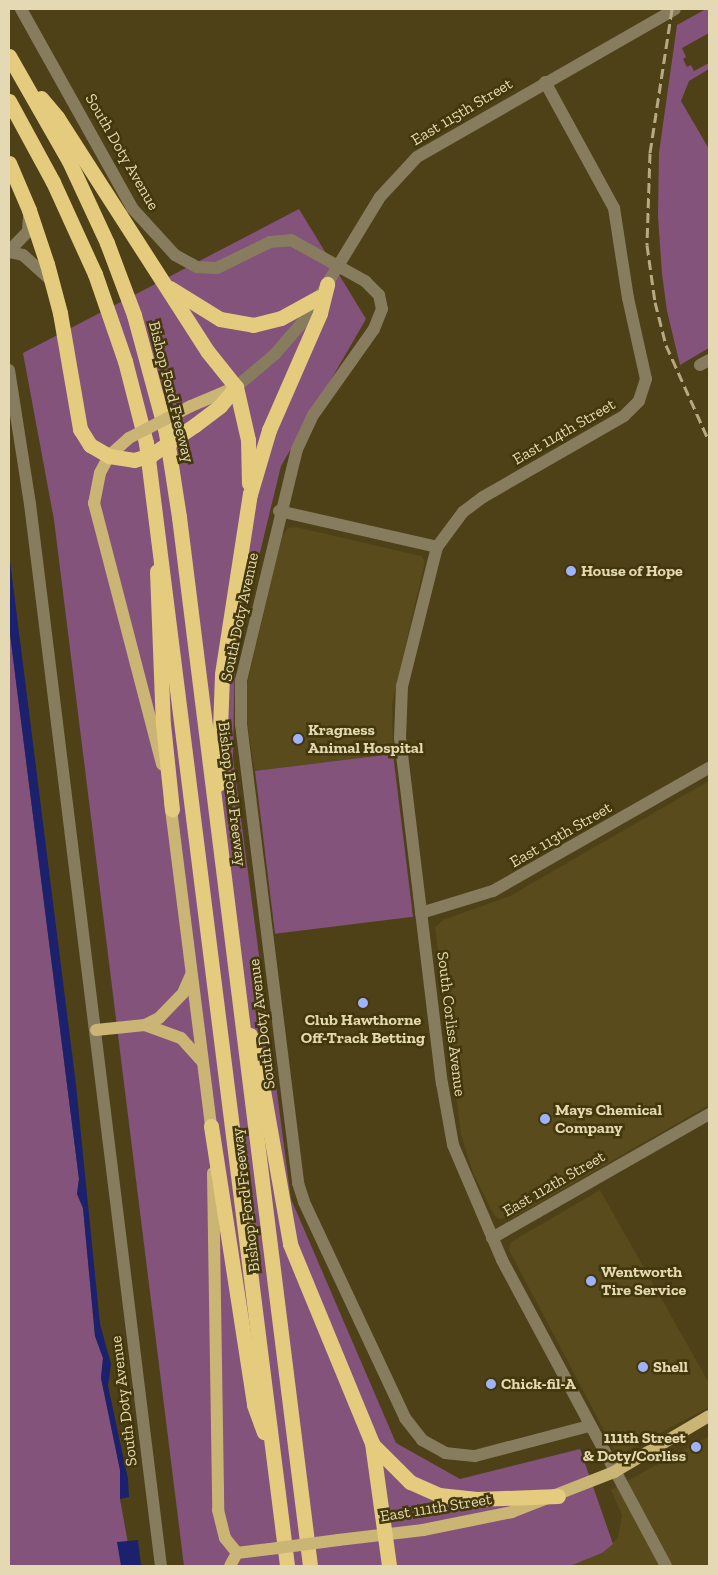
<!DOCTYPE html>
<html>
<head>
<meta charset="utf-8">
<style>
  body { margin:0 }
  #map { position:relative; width:718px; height:1575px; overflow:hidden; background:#4e4118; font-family:"Zilla Slab",serif }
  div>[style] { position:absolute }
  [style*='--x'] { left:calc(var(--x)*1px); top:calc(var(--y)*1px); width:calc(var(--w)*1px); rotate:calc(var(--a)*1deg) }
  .built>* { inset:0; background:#594b1c }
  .green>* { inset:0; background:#83537b; transform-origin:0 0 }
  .water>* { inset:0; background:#1b216d }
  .minor>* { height:12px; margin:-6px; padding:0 6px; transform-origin:6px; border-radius:6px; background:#877d5e }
  .major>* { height:12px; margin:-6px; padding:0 6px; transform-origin:6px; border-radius:6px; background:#cab575 }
  .highway>* { height:15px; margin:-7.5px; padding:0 7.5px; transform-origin:7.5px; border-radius:7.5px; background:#e4cb7d }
  .rail>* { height:3px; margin-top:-1.5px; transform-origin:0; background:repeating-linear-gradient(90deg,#b6aa83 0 10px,transparent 0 15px) }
  .major-bridge>* { height:12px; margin:-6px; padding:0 6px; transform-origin:6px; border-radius:6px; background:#cab575 }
  .highway-bridge>* { height:15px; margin:-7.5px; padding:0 7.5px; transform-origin:7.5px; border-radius:7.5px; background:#e4cb7d }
  .dots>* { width:14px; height:14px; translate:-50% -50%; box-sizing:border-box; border:2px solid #43370c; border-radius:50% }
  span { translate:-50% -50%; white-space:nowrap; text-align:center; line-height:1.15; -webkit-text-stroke:5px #43370c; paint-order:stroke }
  .street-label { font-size:16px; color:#e5d9b3 }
  .poi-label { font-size:16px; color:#e5d9b3; font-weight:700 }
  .left { translate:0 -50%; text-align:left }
  .right { translate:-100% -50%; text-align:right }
  .frame { position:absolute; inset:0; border:10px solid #e5d9b3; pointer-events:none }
</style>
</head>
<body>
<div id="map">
  <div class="built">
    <div style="clip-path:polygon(296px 527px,421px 556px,425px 561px,392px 704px,393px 754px,255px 773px,246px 715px,246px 689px,282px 536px,288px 528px)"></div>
    <div style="clip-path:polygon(709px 781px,709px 1105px,514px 1217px,499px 1219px,494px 1215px,473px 1173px,461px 1134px,435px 927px,443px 920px,510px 896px)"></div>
    <div style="clip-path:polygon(600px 1190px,709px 1383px,709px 1407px,627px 1451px,616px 1453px,509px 1250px,511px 1242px)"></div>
    <div style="clip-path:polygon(709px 1436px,709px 1566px,570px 1566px,602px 1553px,618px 1538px,622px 1515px,611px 1490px)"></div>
  </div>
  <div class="green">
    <div style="clip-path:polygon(706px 9px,709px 9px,709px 33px,682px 48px,686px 57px,683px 59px,687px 67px,691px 65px,694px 71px,709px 63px,709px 69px,689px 81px,681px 101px,709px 149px,709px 348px,680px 365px,667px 311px,662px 274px,658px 216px,659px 153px,677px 25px)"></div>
    <div style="clip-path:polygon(299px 209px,366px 319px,281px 466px,235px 655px,233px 758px,291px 1199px,396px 1443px,460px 1479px,580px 1449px,613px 1544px,602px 1553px,570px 1566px,184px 1566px,54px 520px,23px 353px)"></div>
    <div style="clip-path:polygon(9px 626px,79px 1179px,77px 1194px,83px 1208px,95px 1336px,103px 1358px,101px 1378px,120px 1470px,120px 1499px,132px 1566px,9px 1566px)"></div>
    <div style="left:393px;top:754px;width:164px;height:139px;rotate:83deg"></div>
  </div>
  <div class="water">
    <div style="clip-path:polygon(9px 553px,76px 1085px,100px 1324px,111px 1364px,108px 1386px,128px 1479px,129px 1497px,120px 1499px,120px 1470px,101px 1378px,103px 1358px,95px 1336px,83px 1208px,77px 1194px,79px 1179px,9px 626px)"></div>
    <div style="clip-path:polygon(138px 1540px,141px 1566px,121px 1566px,117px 1542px)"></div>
  </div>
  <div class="minor">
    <div style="--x:21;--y:9;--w:228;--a:60.8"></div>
    <div style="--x:132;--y:208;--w:64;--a:47.5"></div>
    <div style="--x:175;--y:255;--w:25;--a:29"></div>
    <div style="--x:197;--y:267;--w:20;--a:3"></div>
    <div style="--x:217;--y:268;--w:59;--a:-26.1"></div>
    <div style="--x:270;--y:242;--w:21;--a:-5"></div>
    <div style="--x:291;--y:240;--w:85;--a:29"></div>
    <div style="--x:365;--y:281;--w:20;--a:45"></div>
    <div style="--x:379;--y:295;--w:14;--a:78"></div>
    <div style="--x:382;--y:309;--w:22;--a:112"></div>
    <div style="--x:374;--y:329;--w:105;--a:125.3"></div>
    <div style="--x:313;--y:415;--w:38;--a:115"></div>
    <div style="--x:297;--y:449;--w:238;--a:103.6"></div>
    <div style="--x:241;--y:680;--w:44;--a:90"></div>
    <div style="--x:241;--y:724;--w:463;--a:82.9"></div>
    <div style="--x:298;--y:1183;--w:20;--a:72"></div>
    <div style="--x:304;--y:1202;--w:238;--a:64.9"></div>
    <div style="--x:405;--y:1418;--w:28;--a:52"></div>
    <div style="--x:422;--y:1440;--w:26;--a:29"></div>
    <div style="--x:445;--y:1453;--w:30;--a:6"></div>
    <div style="--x:475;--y:1456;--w:118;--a:-14.7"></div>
    <div style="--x:545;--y:82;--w:144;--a:61.3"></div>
    <div style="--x:614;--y:208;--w:91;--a:81.2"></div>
    <div style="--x:628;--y:298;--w:83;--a:77.5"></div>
    <div style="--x:646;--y:379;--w:23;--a:108"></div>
    <div style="--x:639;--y:401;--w:21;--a:135"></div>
    <div style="--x:624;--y:416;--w:163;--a:150.1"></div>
    <div style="--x:483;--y:497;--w:25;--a:143"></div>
    <div style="--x:463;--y:512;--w:44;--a:126.6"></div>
    <div style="--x:437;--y:547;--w:143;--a:104.1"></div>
    <div style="--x:402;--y:686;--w:52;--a:92.2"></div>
    <div style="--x:400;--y:738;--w:348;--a:83.1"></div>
    <div style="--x:442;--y:1083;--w:63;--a:79.9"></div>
    <div style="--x:453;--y:1145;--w:125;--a:66.9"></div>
    <div style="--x:502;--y:1260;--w:347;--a:61.8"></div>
    <div style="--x:9;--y:251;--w:28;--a:-46"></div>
    <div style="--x:28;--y:231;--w:16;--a:-86"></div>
    <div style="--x:9;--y:252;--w:14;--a:12"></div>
    <div style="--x:23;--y:255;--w:38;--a:42"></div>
    <div style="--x:700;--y:365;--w:10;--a:-29"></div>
    <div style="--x:9;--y:370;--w:136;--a:81.1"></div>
    <div style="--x:30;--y:504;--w:1070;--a:82.97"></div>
    <div style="--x:236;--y:387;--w:51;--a:-40.2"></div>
    <div style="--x:275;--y:354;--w:49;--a:-49.1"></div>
    <div style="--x:307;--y:317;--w:140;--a:-58.7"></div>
    <div style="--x:380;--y:197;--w:54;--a:-47.2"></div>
    <div style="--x:417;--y:157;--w:297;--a:-29.8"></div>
    <div style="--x:279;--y:511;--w:162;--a:12.8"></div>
    <div style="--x:421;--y:913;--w:75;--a:-17"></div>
    <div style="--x:493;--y:891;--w:249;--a:-29.7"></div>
    <div style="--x:492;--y:1238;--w:250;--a:-29.7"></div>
  </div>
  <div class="major">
    <div style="--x:191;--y:406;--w:49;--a:-22.9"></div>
    <div style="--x:129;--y:438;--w:27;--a:138"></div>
    <div style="--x:109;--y:456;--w:19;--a:118"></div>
    <div style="--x:100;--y:473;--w:31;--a:101"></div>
    <div style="--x:94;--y:503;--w:270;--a:75.4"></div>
    <div style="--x:170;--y:801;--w:337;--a:82.8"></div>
    <div style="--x:145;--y:1025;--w:38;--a:20"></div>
    <div style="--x:181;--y:1038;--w:31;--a:48"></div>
    <div style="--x:96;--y:1030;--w:49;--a:-5.8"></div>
    <div style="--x:145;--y:1025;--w:16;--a:-27"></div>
    <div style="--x:159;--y:1018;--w:35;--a:-46"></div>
    <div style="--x:183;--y:993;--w:20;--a:-66"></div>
    <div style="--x:213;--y:1173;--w:337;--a:89.1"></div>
    <div style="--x:218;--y:1510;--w:29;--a:76"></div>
    <div style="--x:225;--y:1538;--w:19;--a:51"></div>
    <div style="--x:338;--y:1540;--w:86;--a:-6.7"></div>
    <div style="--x:423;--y:1530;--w:91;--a:-11.4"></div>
    <div style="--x:512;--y:1512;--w:110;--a:-21.4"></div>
    <div style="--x:614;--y:1472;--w:110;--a:-30.5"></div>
    <div style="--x:237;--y:1553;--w:33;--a:-7"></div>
    <div style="--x:230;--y:1566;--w:15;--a:-62"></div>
  </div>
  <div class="highway">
    <div style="--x:9;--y:56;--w:121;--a:60.3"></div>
    <div style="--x:69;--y:161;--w:90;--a:65.1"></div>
    <div style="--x:107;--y:243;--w:77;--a:69.4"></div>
    <div style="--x:134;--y:315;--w:122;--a:74.8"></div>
    <div style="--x:166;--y:433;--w:85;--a:81.2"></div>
    <div style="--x:179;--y:517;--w:1057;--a:82.88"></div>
    <div style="--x:41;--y:98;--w:25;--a:50"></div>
    <div style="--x:57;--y:117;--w:279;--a:57.3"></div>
    <div style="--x:208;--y:352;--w:45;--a:51.3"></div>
    <div style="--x:236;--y:387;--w:54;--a:77.2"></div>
    <div style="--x:248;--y:440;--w:43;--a:88.7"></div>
    <div style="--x:9;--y:101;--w:92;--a:61.5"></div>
    <div style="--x:53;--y:182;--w:101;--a:65.5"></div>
    <div style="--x:95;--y:274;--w:92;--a:71"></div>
    <div style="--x:125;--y:361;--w:85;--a:75.6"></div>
    <div style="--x:146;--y:443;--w:1132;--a:82.84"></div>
    <div style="--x:9;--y:163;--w:51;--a:66.9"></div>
    <div style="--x:29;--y:210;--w:57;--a:71.6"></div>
    <div style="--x:47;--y:264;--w:51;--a:75.1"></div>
    <div style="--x:60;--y:313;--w:118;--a:80.2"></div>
    <div style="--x:80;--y:429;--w:19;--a:58"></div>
    <div style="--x:90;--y:445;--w:22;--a:30"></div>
    <div style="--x:109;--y:456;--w:25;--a:9"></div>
    <div style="--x:170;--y:288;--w:59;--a:31.8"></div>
    <div style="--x:220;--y:319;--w:34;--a:10"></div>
    <div style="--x:253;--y:325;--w:29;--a:-14"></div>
    <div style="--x:281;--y:318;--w:43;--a:-28.9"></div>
    <div style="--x:195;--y:425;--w:31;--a:-37"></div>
    <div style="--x:220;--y:406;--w:25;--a:-50"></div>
    <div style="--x:157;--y:571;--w:153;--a:87.8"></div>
    <div style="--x:163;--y:724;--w:86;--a:84"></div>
    <div style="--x:218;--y:784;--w:110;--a:-87.9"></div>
    <div style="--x:222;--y:674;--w:182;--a:-81.2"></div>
    <div style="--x:250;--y:494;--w:67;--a:-73.5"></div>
    <div style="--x:269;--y:430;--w:128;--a:-66.4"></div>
    <div style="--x:320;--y:313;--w:30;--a:-76"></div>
    <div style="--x:250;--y:1035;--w:22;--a:72"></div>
    <div style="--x:257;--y:1056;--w:191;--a:80"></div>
    <div style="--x:290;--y:1244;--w:215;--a:67.6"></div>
    <div style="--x:372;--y:1443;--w:124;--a:82.1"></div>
    <div style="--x:211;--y:1126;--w:282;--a:81.2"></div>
    <div style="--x:254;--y:1405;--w:29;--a:70"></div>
    <div style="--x:375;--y:1447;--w:49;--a:45"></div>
    <div style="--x:410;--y:1482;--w:32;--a:24"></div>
    <div style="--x:439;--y:1495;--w:38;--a:6"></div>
    <div style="--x:477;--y:1499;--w:81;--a:-2.1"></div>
  </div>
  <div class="rail">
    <div style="--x:672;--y:9;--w:146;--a:98.7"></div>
    <div style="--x:650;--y:153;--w:92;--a:91.9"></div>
    <div style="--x:647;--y:245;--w:58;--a:82"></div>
    <div style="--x:655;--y:302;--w:44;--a:75.7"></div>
    <div style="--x:666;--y:345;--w:105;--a:65.9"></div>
  </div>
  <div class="major-bridge">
    <div style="--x:129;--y:438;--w:70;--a:-27.3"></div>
    <div style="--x:270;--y:1549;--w:69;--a:-7.5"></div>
  </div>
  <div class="highway-bridge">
    <div style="--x:134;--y:460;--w:18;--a:-16"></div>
    <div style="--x:151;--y:455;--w:53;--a:-34.3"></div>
  </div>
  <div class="dots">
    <div style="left:571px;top:571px;background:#9fb3fd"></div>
    <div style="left:298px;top:739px;background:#9fb3fd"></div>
    <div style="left:363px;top:1003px;background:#9fb3fd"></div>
    <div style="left:545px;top:1119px;background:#9fb3fd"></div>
    <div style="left:591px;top:1281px;background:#9fb3fd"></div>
    <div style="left:643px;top:1367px;background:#9fb3fd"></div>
    <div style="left:491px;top:1384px;background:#9fb3fd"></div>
    <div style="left:696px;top:1447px;background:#9fb3fd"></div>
  </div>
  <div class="street-label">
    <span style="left:462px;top:112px;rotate:-31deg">East 115th Street</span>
    <span style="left:122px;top:152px;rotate:60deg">South Doty Avenue</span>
    <span style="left:171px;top:392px;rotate:76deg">Bishop Ford Freeway</span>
    <span style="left:564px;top:432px;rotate:-30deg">East 114th Street</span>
    <span style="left:240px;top:617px;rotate:-78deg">South Doty Avenue</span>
    <span style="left:232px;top:794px;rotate:83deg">Bishop Ford Freeway</span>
    <span style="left:561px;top:835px;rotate:-30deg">East 113th Street</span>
    <span style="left:262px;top:1024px;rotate:-97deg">South Doty Avenue</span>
    <span style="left:451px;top:1024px;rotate:83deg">South Corliss Avenue</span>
    <span style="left:554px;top:1184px;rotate:-30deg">East 112th Street</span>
    <span style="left:246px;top:1200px;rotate:-97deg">Bishop Ford Freeway</span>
    <span style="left:124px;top:1401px;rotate:-97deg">South Doty Avenue</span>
    <span style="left:436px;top:1508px;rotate:-9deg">East 111th Street</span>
  </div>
  <div class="poi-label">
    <span class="left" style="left:581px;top:571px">House of Hope</span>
    <span class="left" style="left:308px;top:739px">Kragness<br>Animal Hospital</span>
    <span style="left:363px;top:1029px">Club Hawthorne<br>Off-Track Betting</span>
    <span class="left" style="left:555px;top:1119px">Mays Chemical<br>Company</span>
    <span class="left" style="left:601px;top:1281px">Wentworth<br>Tire Service</span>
    <span class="left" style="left:653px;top:1367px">Shell</span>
    <span class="left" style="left:501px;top:1384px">Chick-fil-A</span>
    <span class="right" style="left:686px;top:1447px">111th Street<br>&amp; Doty/Corliss</span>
  </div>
  <div class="frame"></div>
</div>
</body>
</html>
